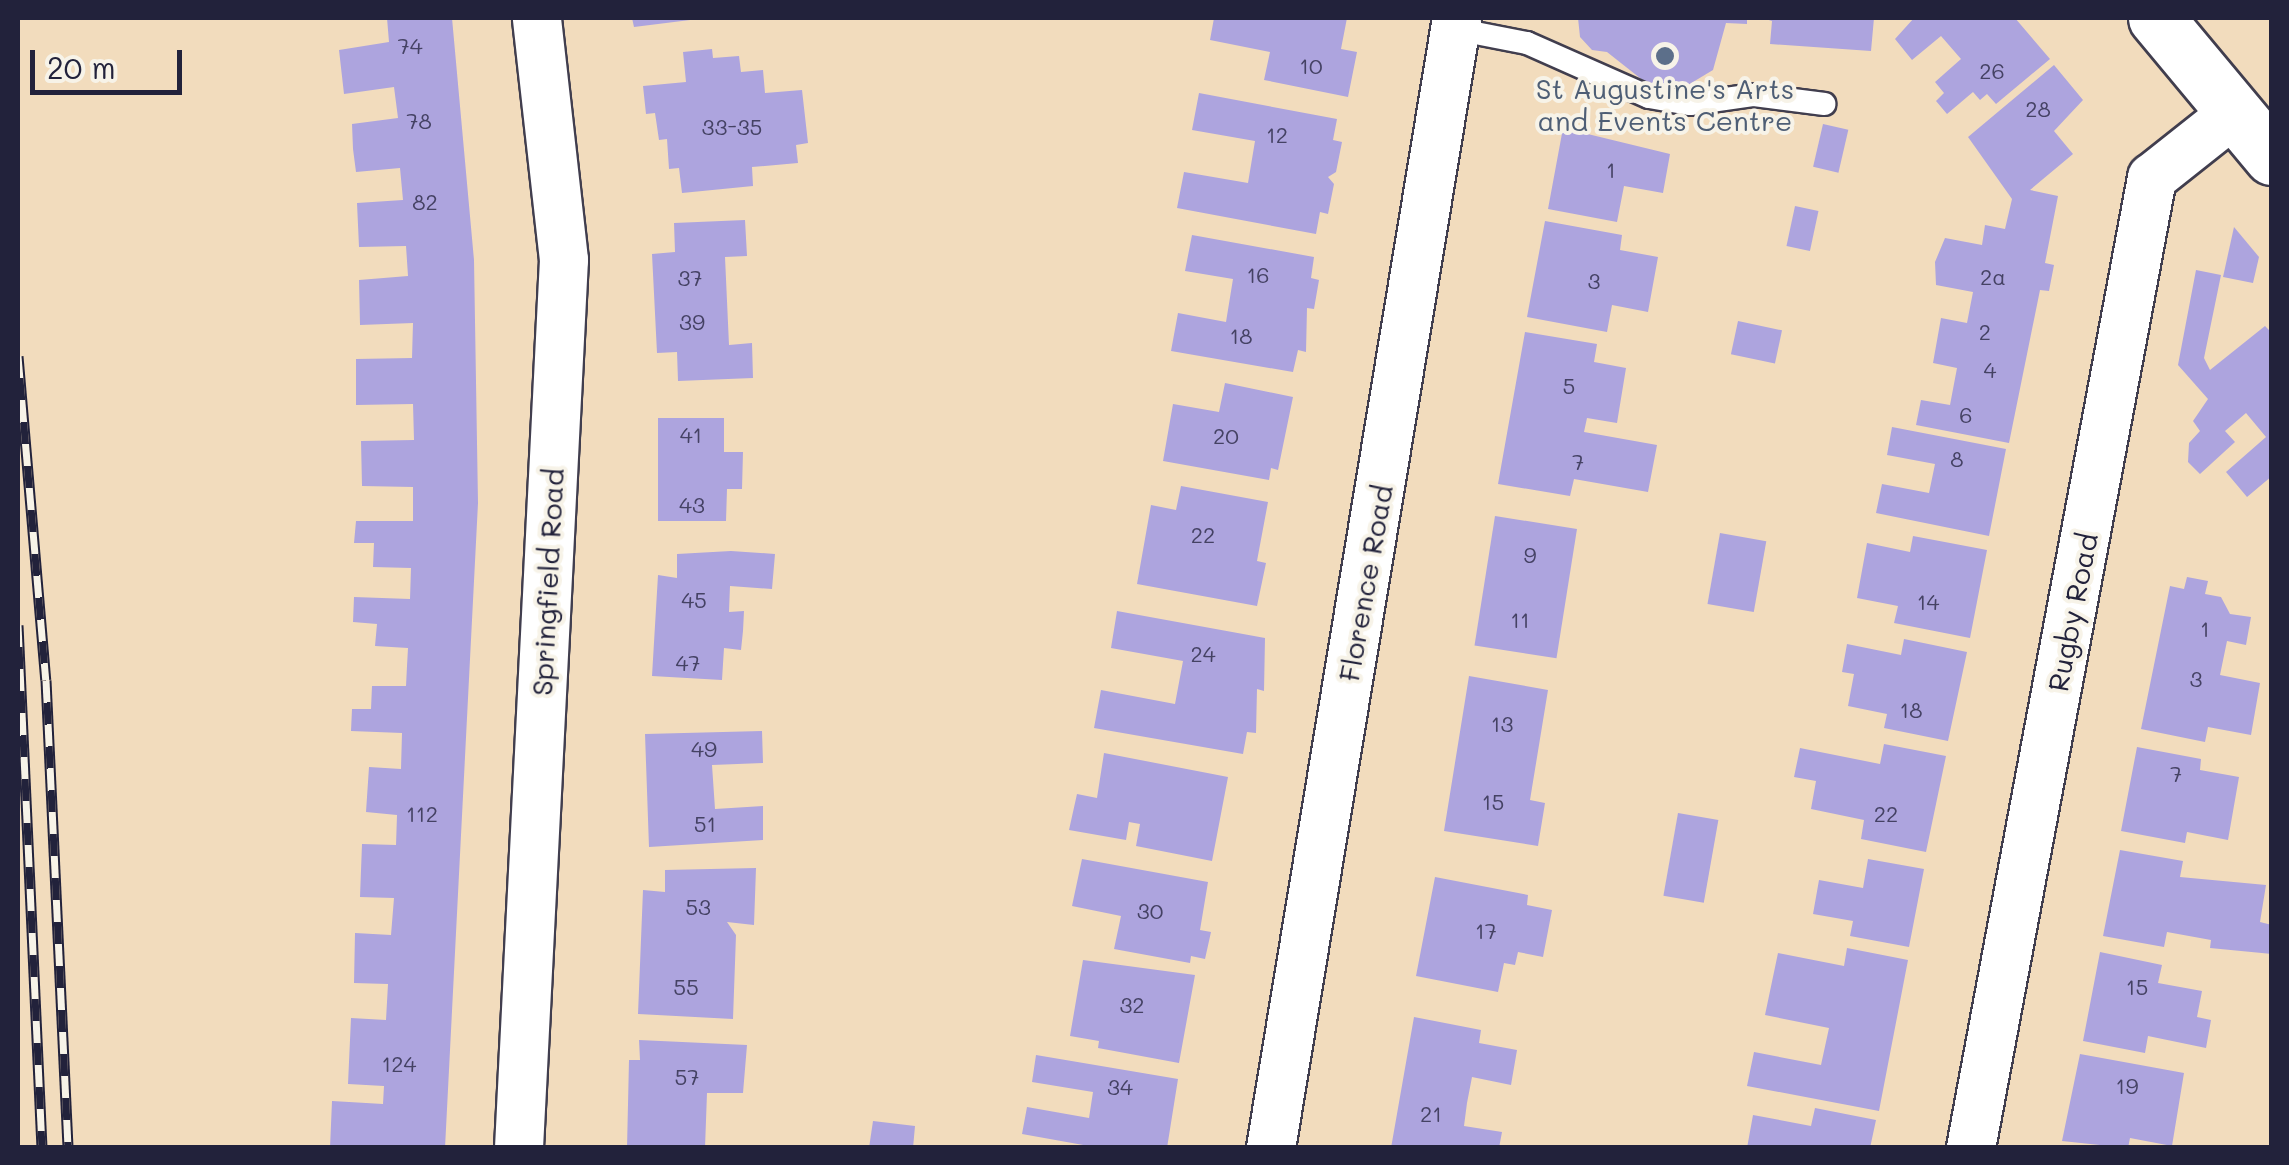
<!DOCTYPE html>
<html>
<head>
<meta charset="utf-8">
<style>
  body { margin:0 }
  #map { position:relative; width:2289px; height:1165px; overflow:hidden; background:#f2dcbd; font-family:Mali,sans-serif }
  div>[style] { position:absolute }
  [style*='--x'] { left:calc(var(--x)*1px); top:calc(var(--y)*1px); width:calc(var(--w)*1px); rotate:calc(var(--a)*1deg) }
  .building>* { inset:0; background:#ada4de; transform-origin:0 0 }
  .roads { filter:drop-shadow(2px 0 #413e4e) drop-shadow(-2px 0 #413e4e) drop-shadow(0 2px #413e4e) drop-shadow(0 -2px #413e4e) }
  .service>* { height:22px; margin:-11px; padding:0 11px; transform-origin:11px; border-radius:11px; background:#fff }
  .minor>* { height:48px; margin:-24px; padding:0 24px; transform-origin:24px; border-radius:24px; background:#fff }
  .tertiary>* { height:55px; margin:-27.5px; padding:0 27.5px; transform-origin:27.5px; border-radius:27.5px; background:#fff }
  .rail>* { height:11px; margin-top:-5.5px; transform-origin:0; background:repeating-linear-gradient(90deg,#f7f3e8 0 22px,#22223b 0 44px); box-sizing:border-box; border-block:2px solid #22223b }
  .dots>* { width:28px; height:28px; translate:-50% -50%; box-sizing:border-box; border:5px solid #f7f3e8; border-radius:50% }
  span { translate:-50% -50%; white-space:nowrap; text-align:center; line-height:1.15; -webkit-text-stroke:8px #f7f3e8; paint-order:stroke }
  .number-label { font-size:22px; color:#454264 }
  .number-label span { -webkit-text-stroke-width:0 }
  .service-label { font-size:28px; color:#4e5e75 }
  .street-label { font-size:28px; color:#22223b }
  .frame { position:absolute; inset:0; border:20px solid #22223b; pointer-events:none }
  .scale { position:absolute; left:30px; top:50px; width:152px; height:45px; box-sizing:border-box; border:5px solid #22223b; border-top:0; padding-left:12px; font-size:30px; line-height:35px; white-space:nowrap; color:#22223b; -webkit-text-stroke:8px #f7f3e8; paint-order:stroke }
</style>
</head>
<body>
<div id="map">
  <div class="building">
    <div style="clip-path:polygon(387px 18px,452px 18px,474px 260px,478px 503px,445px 1148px,330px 1148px,332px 1101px,383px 1104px,384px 1086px,348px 1084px,351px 1018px,386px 1020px,388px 984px,354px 983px,355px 933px,391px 935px,394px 898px,360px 897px,362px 844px,396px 845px,397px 815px,366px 812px,369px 767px,401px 769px,402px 733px,351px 731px,352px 709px,371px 709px,372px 686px,406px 686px,407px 666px,408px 648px,375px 646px,377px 624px,353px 622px,354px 597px,410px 599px,411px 568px,373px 567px,374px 543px,354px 543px,356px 521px,413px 521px,413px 487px,362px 486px,361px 441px,414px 440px,413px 404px,356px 405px,356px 359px,412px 358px,413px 323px,360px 325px,359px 280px,408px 276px,406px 246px,359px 247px,357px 203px,403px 200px,400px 168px,356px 172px,353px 149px,352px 124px,398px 118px,394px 87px,344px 94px,339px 50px,389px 42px)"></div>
    <div style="clip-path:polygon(632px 18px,690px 18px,690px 20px,634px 27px)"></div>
    <div style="clip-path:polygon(1214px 18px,1347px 18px,1341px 49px,1357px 52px,1348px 97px,1264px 80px,1270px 52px,1210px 40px)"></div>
    <div style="clip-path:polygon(1578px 18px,1747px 18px,1747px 24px,1726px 23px,1713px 70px,1683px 88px,1645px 82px,1607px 52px,1592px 50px,1580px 37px)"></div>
    <div style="clip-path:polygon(1762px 18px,1874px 18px,1871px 51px,1770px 44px,1772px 21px)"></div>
    <div style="clip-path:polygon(1914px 18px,2015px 18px,2050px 59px,1996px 104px,1987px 94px,1980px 100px,1973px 92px,1947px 114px,1936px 101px,1944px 93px,1935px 82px,1961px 59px,1941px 36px,1912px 60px,1895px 39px)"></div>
    <div style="clip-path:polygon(712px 49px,713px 58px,739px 56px,741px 72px,763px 70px,765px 93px,802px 90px,808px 143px,796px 145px,798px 163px,752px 167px,753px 186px,682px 193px,679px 168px,669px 169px,667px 139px,659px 140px,655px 113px,646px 114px,643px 86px,686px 82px,683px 52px)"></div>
    <div style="clip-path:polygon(2054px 65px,2083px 100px,2054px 131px,2073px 154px,2030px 190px,2058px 196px,2045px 263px,2054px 265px,2049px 291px,2040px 290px,2009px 443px,1916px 425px,1921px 400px,1950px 405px,1957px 368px,1933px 363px,1941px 318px,1967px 323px,1973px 292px,1936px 285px,1935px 262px,1945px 238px,1982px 245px,1985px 225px,2005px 229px,2012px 199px,1968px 137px)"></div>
    <div style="clip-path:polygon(1199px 93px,1337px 119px,1333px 140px,1342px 142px,1336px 172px,1328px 177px,1334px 184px,1328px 214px,1320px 212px,1316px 234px,1177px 208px,1184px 172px,1248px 183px,1255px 141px,1192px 130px)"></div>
    <div style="left:1823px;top:124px;width:26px;height:44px;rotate:13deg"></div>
    <div style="clip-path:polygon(1563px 128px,1670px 154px,1663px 193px,1624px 186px,1617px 222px,1548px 209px)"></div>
    <div style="left:1795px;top:206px;width:24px;height:41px;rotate:12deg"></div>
    <div style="clip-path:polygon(745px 220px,747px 256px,725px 257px,729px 345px,752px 343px,753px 378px,678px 381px,677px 352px,657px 353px,652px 254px,675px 252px,674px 223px)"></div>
    <div style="clip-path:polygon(1545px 221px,1622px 235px,1620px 250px,1658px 257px,1648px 312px,1612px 305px,1607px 332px,1527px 317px)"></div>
    <div style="clip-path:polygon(2234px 227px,2259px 257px,2253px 283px,2223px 277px)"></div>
    <div style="clip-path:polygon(1192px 235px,1314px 257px,1311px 278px,1319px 280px,1314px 309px,1307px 308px,1306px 352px,1298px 350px,1293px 372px,1171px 351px,1178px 313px,1226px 322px,1233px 279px,1185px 271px)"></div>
    <div style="clip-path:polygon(2196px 270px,2221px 275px,2204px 358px,2210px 370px,2265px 326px,2272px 333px,2272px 476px,2247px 497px,2226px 472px,2266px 437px,2246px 413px,2225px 431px,2235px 442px,2200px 474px,2188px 462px,2189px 443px,2200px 431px,2193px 421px,2208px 399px,2178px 365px)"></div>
    <div style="left:1738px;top:321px;width:45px;height:34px;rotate:12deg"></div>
    <div style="clip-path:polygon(1525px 332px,1597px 344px,1594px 362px,1626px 368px,1617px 423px,1587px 418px,1584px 432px,1657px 445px,1648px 492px,1574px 479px,1570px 496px,1498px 484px)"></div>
    <div style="clip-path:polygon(1225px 383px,1293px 397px,1278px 470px,1271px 468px,1269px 480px,1163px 461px,1173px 404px,1219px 412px)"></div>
    <div style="clip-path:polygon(658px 418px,724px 418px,724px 452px,743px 452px,742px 489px,727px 489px,726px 521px,658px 521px)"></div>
    <div style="clip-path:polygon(1892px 427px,2006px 449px,1989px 536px,1876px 513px,1882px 484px,1929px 493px,1935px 464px,1887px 455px)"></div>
    <div style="clip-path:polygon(1181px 486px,1268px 502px,1257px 561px,1266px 563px,1257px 606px,1137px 584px,1151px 505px,1176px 510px)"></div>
    <div style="left:1495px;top:516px;width:83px;height:131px;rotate:9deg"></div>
    <div style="left:1720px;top:533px;width:47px;height:72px;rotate:10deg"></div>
    <div style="clip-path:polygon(1913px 536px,1987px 550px,1970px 638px,1894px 623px,1898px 606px,1857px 598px,1867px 543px,1910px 552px)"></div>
    <div style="clip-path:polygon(731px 551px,775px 554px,772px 589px,730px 586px,729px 612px,744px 611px,743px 631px,741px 650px,724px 648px,722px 680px,652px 676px,658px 575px,677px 578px,677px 554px)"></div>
    <div style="clip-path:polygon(2187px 577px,2208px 581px,2205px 594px,2221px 597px,2230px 614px,2251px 617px,2246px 645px,2227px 641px,2220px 675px,2260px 683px,2251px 735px,2208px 727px,2205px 742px,2141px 729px,2170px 586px,2184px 589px)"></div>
    <div style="clip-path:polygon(1117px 611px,1265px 638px,1264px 691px,1257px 689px,1256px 733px,1247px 732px,1243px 754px,1094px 728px,1101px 690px,1175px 704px,1183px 661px,1111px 648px)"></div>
    <div style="clip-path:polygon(1904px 639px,1967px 652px,1948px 741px,1884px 728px,1887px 714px,1848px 706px,1854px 674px,1842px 672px,1847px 644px,1901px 655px)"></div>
    <div style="clip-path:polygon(1469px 676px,1548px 690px,1530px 800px,1545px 803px,1538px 846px,1444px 831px)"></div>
    <div style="clip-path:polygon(762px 731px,763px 763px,712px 765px,715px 809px,763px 806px,763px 840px,649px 847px,645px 734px)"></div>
    <div style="clip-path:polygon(1884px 744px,1946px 756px,1926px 852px,1861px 839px,1864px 820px,1811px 809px,1816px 781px,1794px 777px,1800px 748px,1880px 764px)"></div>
    <div style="clip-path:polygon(2137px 747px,2201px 759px,2200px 770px,2239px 777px,2228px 840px,2187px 832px,2185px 843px,2121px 831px)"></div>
    <div style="clip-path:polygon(1104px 753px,1228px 777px,1212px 861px,1136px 846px,1140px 824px,1129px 822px,1126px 840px,1069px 830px,1077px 794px,1097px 798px)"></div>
    <div style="left:1678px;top:813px;width:41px;height:84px;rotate:10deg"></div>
    <div style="clip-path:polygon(2120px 850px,2183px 861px,2180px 877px,2266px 885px,2260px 922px,2272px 925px,2272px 954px,2210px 948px,2211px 940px,2167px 932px,2164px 947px,2103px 936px)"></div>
    <div style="clip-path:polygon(1082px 859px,1208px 882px,1200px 930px,1211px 932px,1205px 959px,1191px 956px,1190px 963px,1114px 949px,1121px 916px,1072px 906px)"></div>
    <div style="clip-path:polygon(1868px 859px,1924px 869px,1909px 947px,1850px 936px,1853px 921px,1813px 914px,1819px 880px,1863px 888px)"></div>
    <div style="clip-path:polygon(756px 868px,754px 925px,727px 922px,736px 935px,733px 1019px,638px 1014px,643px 890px,665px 892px,665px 870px)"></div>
    <div style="clip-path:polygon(1435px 877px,1528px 895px,1527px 905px,1552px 910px,1543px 957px,1518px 952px,1515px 965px,1504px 963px,1498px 992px,1416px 976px)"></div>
    <div style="clip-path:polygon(1847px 948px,1908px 960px,1879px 1111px,1747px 1086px,1754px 1052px,1821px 1065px,1829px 1028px,1765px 1015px,1778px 953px,1844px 966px)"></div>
    <div style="clip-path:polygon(2100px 952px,2162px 965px,2158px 983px,2202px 991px,2197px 1017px,2211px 1020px,2206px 1048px,2148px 1036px,2145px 1053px,2083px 1041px)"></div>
    <div style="clip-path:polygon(1083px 960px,1195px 975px,1179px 1063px,1098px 1048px,1099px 1041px,1070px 1036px)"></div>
    <div style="clip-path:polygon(1414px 1017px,1481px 1030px,1479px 1043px,1517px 1050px,1511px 1085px,1472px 1077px,1467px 1103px,1464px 1126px,1502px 1132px,1499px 1148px,1391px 1148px)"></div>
    <div style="clip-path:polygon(639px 1040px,747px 1045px,743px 1093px,707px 1093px,705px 1148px,627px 1148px,629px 1060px,640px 1060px)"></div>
    <div style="clip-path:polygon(2080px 1054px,2184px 1073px,2172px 1146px,2130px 1138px,2128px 1148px,2062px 1141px)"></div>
    <div style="clip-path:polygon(1036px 1055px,1178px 1079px,1167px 1148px,1100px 1148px,1022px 1134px,1027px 1107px,1089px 1118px,1093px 1092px,1032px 1082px)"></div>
    <div style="clip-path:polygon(1815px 1108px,1876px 1120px,1870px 1148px,1747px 1148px,1753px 1115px,1811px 1126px)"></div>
    <div style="clip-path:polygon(873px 1121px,915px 1126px,913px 1148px,869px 1148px)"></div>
  </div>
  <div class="roads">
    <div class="service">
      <div style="--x:1455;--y:29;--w:73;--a:11"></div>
      <div style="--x:1527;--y:43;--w:133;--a:23.9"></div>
      <div style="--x:1649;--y:97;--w:42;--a:9.7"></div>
      <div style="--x:1690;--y:104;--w:65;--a:-8"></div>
      <div style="--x:1754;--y:95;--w:71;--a:7.3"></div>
    </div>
    <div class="minor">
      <div style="--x:519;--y:1148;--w:889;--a:-87.1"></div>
      <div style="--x:564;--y:260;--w:244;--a:-96.4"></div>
      <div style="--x:1271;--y:1148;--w:1145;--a:-80.65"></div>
      <div style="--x:1971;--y:1148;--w:987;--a:-79.43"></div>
      <div style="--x:2152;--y:178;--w:105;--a:-38.4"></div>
    </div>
    <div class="tertiary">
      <div style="--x:2156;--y:18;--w:181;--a:50.2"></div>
    </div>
  </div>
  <div class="rail">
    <div style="--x:18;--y:356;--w:325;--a:85.1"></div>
    <div style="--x:46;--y:680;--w:469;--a:87.3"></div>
    <div style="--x:18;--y:625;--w:524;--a:87.37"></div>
  </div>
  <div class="dots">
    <div style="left:1665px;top:56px;background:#5c6f8a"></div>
  </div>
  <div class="number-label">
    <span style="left:410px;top:46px">74</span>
    <span style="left:1311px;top:66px">10</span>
    <span style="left:1992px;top:71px">26</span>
    <span style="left:2038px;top:109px">28</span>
    <span style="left:419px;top:121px">78</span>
    <span style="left:732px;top:127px">33-35</span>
    <span style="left:1277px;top:135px">12</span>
    <span style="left:1611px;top:170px">1</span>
    <span style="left:425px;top:202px">82</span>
    <span style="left:1258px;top:275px">16</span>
    <span style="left:1993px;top:277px">2a</span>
    <span style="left:690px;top:278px">37</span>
    <span style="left:1594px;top:281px">3</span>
    <span style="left:692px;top:322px">39</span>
    <span style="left:1985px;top:332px">2</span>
    <span style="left:1241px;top:336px">18</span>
    <span style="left:1990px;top:370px">4</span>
    <span style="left:1569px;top:386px">5</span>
    <span style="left:1966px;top:415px">6</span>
    <span style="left:691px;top:435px">41</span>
    <span style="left:1226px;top:436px">20</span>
    <span style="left:1957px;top:459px">8</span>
    <span style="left:1578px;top:462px">7</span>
    <span style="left:692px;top:505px">43</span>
    <span style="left:1203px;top:535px">22</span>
    <span style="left:1530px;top:555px">9</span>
    <span style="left:694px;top:600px">45</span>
    <span style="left:1928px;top:602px">14</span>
    <span style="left:1520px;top:620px">11</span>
    <span style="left:2205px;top:629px">1</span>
    <span style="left:1203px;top:654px">24</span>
    <span style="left:688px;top:663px">47</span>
    <span style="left:2196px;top:679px">3</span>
    <span style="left:1911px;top:710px">18</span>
    <span style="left:1502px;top:724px">13</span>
    <span style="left:704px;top:749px">49</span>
    <span style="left:2176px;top:774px">7</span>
    <span style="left:1493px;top:802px">15</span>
    <span style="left:422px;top:814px">112</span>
    <span style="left:1886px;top:814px">22</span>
    <span style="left:705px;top:824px">51</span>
    <span style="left:698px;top:907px">53</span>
    <span style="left:1150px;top:911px">30</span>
    <span style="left:1486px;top:931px">17</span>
    <span style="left:686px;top:987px">55</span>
    <span style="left:2137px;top:987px">15</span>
    <span style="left:1132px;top:1005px">32</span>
    <span style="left:399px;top:1064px">124</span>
    <span style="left:687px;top:1077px">57</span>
    <span style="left:2127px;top:1086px">19</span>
    <span style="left:1120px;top:1087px">34</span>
    <span style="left:1431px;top:1114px">21</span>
  </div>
  <div class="service-label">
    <span style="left:1665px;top:104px">St Augustine's Arts<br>and Events Centre</span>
  </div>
  <div class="street-label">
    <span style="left:547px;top:582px;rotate:-87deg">Springfield Road</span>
    <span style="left:1365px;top:583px;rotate:-80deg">Florence Road</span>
    <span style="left:2072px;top:612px;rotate:-79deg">Rugby Road</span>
  </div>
  <div class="frame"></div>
  <div class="scale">20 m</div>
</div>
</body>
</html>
